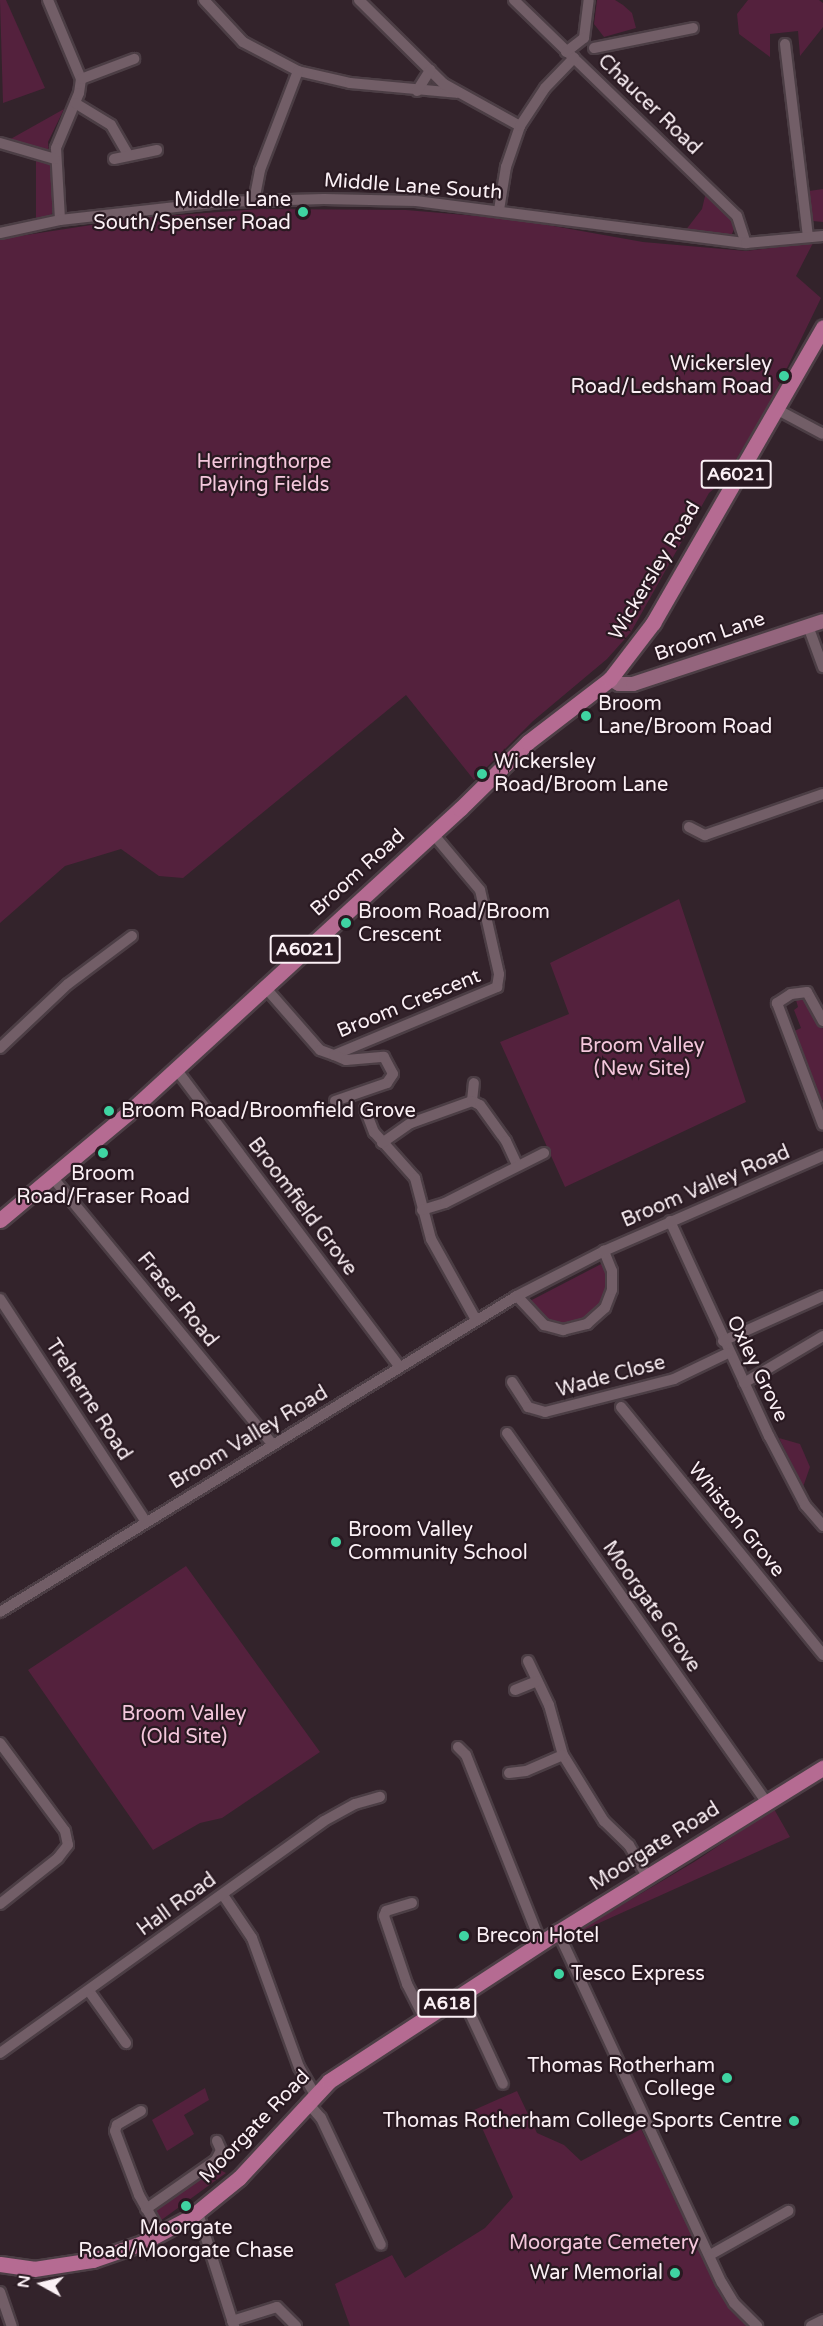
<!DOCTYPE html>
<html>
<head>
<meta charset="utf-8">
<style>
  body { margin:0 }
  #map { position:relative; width:823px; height:2326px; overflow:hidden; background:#33232b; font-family:"Varela Round",sans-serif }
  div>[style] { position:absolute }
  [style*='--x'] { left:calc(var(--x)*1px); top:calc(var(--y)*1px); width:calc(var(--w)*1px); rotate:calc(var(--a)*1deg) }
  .green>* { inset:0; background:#54213d }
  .roads { filter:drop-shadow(2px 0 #4c3e45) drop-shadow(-2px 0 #4c3e45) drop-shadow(0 2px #4c3e45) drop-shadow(0 -2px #4c3e45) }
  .minor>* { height:10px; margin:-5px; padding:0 5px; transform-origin:5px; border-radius:5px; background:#725e67 }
  .secondary>* { height:14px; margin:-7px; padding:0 7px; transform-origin:7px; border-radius:7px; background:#94657d }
  .primary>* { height:15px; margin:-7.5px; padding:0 7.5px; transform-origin:7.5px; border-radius:7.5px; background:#b56b92 }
  .dots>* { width:16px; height:16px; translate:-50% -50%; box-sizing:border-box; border:3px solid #291921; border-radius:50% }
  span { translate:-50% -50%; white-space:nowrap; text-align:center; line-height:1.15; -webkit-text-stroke:4.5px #291921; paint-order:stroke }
  .shield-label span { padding:2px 4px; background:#291921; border:2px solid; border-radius:4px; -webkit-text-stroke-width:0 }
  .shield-label { font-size:18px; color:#fbf0f5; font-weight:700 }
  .street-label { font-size:20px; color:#fbf0f5 }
  .poi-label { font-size:20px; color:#fbf0f5 }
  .right { translate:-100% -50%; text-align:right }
  .left { translate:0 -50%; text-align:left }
  .park-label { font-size:20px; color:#f4c7dc }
  .north { position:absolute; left:12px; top:2254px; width:60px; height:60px; -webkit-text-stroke:4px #291921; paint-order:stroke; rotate:278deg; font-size:16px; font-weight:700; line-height:24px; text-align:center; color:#fbf0f5 }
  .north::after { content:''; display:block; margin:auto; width:21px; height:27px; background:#fbf0f5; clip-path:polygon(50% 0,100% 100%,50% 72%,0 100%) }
</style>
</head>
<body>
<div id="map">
  <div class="green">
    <div style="clip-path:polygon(0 0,6px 0,45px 88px,3px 103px)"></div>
    <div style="clip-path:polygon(597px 0,615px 0,623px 5px,632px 13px,636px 28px,604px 37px,594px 24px)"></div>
    <div style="clip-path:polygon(748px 0,819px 0,823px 3px,823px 27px,800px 56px,798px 31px,770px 34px,770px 57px,739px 34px,737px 14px)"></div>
    <div style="clip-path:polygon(64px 109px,48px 142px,54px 211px,49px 217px,36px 219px,36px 151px,7px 141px)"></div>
    <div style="clip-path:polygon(823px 189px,823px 222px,813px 221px,809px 191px)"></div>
    <div style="clip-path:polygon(706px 192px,737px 223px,731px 236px,685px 231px,702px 209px)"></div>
    <div style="clip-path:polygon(260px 209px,406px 210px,514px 219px,643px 242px,746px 251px,813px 243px,796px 276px,821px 298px,770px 403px,723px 481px,709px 493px,631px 632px,607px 659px,533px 721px,474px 780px,406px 695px,183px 878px,159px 876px,121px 849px,65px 866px,0 923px,0 239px,137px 218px)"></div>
    <div style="clip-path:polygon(679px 899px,746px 1102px,565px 1187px,500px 1042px,569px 1014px,550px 963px)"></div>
    <div style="clip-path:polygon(801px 997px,812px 1002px,823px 1029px,823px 1100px,819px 1102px,790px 1033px,801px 1028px,794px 1010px,798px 1007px,796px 1000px)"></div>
    <div style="clip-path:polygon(605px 1262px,606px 1291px,591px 1317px,569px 1327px,543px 1320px,526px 1303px)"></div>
    <div style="clip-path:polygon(779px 1438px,800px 1444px,810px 1467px,803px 1487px)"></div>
    <div style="clip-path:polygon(186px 1566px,320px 1752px,222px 1818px,200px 1823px,153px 1850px,28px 1670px)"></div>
    <div style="clip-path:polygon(774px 1809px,790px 1837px,568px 1937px,694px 1862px)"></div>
    <div style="clip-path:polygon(205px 2088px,209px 2100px,184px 2115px,194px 2134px,167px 2151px,152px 2120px)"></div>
    <div style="clip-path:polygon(517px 2091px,537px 2133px,564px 2145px,581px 2161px,641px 2129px,730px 2305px,749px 2326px,350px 2326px,335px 2284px,392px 2255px,405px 2278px,485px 2228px,513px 2197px,474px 2110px)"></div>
    <div style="clip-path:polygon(214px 2167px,226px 2173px,160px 2221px,154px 2209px)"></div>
  </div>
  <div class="roads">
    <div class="minor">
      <div style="--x:48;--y:0;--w:86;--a:67.3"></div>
      <div style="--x:81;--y:79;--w:14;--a:98"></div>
      <div style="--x:79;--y:93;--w:60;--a:112.7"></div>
      <div style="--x:56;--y:148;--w:72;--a:86.8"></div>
      <div style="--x:204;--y:0;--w:57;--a:47.1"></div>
      <div style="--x:243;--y:42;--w:62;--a:27.8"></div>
      <div style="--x:298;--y:71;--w:53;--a:13"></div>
      <div style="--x:350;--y:83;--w:107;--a:5.3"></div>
      <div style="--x:359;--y:0;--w:120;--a:44.7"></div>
      <div style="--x:444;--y:84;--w:87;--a:28.9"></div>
      <div style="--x:514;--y:0;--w:310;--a:44.1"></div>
      <div style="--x:737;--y:216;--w:28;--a:72"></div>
      <div style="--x:584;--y:38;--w:38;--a:-83"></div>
      <div style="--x:785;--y:44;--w:193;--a:83.2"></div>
      <div style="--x:594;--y:48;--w:101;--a:-11.4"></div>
      <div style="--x:566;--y:52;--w:23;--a:-38"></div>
      <div style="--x:81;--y:79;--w:57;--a:-20.7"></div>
      <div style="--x:417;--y:91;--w:25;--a:-58"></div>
      <div style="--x:75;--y:103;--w:42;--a:31.4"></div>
      <div style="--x:111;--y:125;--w:34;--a:60"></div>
      <div style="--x:0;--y:143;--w:57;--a:16.2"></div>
      <div style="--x:114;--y:159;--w:44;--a:-11.8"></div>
      <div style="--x:254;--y:201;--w:32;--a:-79"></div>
      <div style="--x:260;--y:170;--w:106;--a:-69"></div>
      <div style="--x:499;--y:210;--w:44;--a:-80.8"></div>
      <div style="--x:506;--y:167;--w:43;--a:-71.1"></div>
      <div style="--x:520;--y:126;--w:45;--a:-56.7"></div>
      <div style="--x:545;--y:88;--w:42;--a:-46"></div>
      <div style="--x:0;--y:233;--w:61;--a:-12.2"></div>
      <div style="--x:60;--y:220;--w:162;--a:-6.4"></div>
      <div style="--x:221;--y:202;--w:103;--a:-1.7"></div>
      <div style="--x:324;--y:199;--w:92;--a:1.2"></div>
      <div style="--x:416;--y:201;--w:333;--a:7.3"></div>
      <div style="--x:746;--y:243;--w:77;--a:-5.2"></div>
      <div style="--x:776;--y:409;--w:53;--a:28"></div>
      <div style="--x:808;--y:626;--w:44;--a:69.9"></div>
      <div style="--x:689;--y:827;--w:18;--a:27"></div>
      <div style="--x:705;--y:835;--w:125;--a:-19.2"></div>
      <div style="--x:264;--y:986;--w:85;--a:48.8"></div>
      <div style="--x:320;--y:1050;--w:15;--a:20"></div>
      <div style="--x:334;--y:1055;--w:177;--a:-22.6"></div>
      <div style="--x:497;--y:987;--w:13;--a:-81"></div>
      <div style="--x:499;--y:974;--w:86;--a:-102.7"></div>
      <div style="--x:480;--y:890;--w:73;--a:-130"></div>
      <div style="--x:823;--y:1021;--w:33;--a:-119"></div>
      <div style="--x:807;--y:992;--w:16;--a:173"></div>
      <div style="--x:791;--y:994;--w:17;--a:147"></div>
      <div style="--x:777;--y:1003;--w:130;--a:69.3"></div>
      <div style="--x:0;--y:1048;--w:93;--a:-43.3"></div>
      <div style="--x:68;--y:984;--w:80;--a:-36.9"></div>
      <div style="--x:334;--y:1055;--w:13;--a:23"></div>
      <div style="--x:346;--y:1060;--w:38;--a:-5"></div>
      <div style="--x:384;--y:1057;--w:19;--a:62"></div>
      <div style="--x:393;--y:1074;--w:11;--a:124"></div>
      <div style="--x:387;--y:1083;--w:55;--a:160.9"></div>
      <div style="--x:176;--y:1069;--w:373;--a:53.1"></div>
      <div style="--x:472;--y:1101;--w:18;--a:-84"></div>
      <div style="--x:365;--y:1109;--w:25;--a:69"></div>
      <div style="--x:374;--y:1132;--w:62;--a:48.3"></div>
      <div style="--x:415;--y:1178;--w:63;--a:75.3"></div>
      <div style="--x:431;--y:1239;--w:93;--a:60.9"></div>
      <div style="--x:382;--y:1143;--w:35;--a:-35"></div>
      <div style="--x:411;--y:1123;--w:65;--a:-19.8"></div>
      <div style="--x:472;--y:1101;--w:9;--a:27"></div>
      <div style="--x:480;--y:1105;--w:44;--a:54.2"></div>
      <div style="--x:506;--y:1141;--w:26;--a:65"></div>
      <div style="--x:53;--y:1178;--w:346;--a:50.5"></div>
      <div style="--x:422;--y:1210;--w:24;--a:-17"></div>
      <div style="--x:445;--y:1203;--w:111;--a:-26.8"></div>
      <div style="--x:670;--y:1221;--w:237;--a:65.3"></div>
      <div style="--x:769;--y:1436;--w:78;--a:62.4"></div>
      <div style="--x:805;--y:1505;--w:28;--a:49"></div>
      <div style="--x:517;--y:1296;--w:40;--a:47"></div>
      <div style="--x:544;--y:1325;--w:20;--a:15"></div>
      <div style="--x:563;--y:1330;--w:25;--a:-14"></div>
      <div style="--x:587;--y:1324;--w:24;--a:-42"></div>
      <div style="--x:605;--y:1308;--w:19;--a:-69"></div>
      <div style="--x:612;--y:1290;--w:19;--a:-90"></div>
      <div style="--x:612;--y:1271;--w:22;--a:-112"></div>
      <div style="--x:0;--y:1299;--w:267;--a:56.8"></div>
      <div style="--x:723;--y:1341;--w:110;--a:-24.2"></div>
      <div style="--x:512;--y:1382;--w:30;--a:57"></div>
      <div style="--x:528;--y:1407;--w:18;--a:16"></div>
      <div style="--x:545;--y:1412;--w:133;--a:-14.3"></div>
      <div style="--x:674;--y:1379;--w:60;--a:-25.7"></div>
      <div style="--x:744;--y:1383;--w:92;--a:-30.7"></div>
      <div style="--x:621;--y:1407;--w:320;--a:50.8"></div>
      <div style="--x:507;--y:1433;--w:450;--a:54.9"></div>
      <div style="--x:0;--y:1612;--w:604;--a:-31.45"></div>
      <div style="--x:515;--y:1297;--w:100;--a:-27.3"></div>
      <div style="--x:604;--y:1251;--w:239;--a:-23.5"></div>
      <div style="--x:528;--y:1661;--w:49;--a:64.5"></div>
      <div style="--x:549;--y:1705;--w:52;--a:74.4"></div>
      <div style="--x:563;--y:1755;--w:78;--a:58.2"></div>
      <div style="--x:604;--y:1821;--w:35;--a:44"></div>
      <div style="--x:629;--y:1845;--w:38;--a:60"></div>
      <div style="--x:515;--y:1690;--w:24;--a:-22"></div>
      <div style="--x:0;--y:1743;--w:109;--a:53.5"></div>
      <div style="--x:65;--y:1831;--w:14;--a:78"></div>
      <div style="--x:68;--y:1845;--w:16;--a:128"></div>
      <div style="--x:58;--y:1858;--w:74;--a:141.6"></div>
      <div style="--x:458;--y:1747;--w:11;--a:45"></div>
      <div style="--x:466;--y:1755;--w:202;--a:68.3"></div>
      <div style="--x:509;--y:1773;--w:17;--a:-7"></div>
      <div style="--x:526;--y:1771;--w:40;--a:-23.4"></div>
      <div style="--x:223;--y:1895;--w:52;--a:56"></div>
      <div style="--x:252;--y:1938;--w:137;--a:70"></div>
      <div style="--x:299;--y:2067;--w:30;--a:60"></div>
      <div style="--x:412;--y:1903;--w:27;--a:163"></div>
      <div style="--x:386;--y:1911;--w:5;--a:112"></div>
      <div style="--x:384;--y:1916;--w:72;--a:71.3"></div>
      <div style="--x:407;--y:1984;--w:38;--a:63"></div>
      <div style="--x:558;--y:1932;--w:387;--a:65"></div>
      <div style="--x:722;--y:2283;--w:23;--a:59"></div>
      <div style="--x:734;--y:2303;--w:33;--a:45"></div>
      <div style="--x:89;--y:1991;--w:64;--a:54.6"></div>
      <div style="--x:461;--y:1994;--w:99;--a:65"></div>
      <div style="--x:0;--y:2053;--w:398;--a:-35.6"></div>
      <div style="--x:324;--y:1821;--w:35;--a:-29"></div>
      <div style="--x:355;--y:1804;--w:26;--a:-16"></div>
      <div style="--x:307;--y:2102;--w:21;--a:49"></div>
      <div style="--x:321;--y:2118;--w:140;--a:64.7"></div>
      <div style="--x:141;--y:2111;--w:28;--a:150"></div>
      <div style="--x:117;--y:2125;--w:6;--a:108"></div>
      <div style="--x:115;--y:2131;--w:68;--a:69.4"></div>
      <div style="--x:139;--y:2195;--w:45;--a:60.6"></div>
      <div style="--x:146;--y:2209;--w:85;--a:-35"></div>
      <div style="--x:216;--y:2160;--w:11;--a:-63"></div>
      <div style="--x:221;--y:2150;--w:10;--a:-114"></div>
      <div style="--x:198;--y:2213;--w:119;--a:72.3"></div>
      <div style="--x:710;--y:2255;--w:90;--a:-29.4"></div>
      <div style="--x:0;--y:2292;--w:36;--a:71"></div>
      <div style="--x:232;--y:2321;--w:47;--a:-17.3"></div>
      <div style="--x:277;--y:2307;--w:27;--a:45"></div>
      <div style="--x:811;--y:2326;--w:13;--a:-27"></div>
    </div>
    <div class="secondary">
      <div style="--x:610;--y:679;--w:10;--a:29"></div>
      <div style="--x:619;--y:684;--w:14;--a:0"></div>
      <div style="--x:633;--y:684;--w:200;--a:-18.3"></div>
    </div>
    <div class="primary">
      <div style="--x:0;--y:1220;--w:167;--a:-39.9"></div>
      <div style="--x:128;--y:1113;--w:450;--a:-42.5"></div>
      <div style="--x:460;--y:809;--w:95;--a:-44.6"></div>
      <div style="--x:528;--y:742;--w:103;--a:-37.5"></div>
      <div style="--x:610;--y:679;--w:71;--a:-52.5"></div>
      <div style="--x:653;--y:623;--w:341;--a:-60.1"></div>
      <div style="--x:0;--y:2264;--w:34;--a:8"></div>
      <div style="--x:34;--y:2269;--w:60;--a:-8.7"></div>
      <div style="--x:93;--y:2260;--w:52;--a:-19.1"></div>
      <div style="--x:142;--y:2243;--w:55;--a:-28"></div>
      <div style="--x:191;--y:2217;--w:62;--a:-39.1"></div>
      <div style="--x:239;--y:2178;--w:132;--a:-47.1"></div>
      <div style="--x:329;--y:2081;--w:273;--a:-33.1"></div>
      <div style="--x:558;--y:1932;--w:312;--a:-31.8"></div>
    </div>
  </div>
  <div class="dots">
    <div style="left:303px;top:212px;background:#3fd4a2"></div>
    <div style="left:784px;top:376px;background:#3fd4a2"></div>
    <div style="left:586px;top:716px;background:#3fd4a2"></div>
    <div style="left:482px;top:774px;background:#3fd4a2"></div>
    <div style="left:346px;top:923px;background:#3fd4a2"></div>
    <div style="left:109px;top:1111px;background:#3fd4a2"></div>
    <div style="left:103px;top:1153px;background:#3fd4a2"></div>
    <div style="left:336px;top:1542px;background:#3fd4a2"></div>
    <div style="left:464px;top:1936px;background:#3fd4a2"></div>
    <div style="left:559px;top:1974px;background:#3fd4a2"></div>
    <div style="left:727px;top:2078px;background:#3fd4a2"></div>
    <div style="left:794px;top:2121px;background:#3fd4a2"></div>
    <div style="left:186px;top:2206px;background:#3fd4a2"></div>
    <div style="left:675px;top:2273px;background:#3fd4a2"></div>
  </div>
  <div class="shield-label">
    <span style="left:736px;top:474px">A6021</span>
    <span style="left:305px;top:949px">A6021</span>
    <span style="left:447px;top:2003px">A618</span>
  </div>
  <div class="street-label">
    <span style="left:649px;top:105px;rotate:44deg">Chaucer Road</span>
    <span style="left:413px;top:187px;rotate:4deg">Middle Lane South</span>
    <span style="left:655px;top:571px;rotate:-59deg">Wickersley Road</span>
    <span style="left:710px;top:637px;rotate:-19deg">Broom Lane</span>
    <span style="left:358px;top:873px;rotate:-42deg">Broom Road</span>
    <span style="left:409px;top:1004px;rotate:-22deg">Broom Crescent</span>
    <span style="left:706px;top:1187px;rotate:-23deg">Broom Valley Road</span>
    <span style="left:302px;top:1207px;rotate:53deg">Broomfield Grove</span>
    <span style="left:177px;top:1300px;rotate:51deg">Fraser Road</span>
    <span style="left:757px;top:1369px;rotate:64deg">Oxley Grove</span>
    <span style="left:611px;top:1377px;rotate:-15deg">Wade Close</span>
    <span style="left:88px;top:1400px;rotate:57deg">Treherne Road</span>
    <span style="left:249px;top:1438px;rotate:-31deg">Broom Valley Road</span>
    <span style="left:736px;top:1520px;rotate:51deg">Whiston Grove</span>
    <span style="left:651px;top:1607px;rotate:55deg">Moorgate Grove</span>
    <span style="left:655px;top:1847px;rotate:-32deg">Moorgate Road</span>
    <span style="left:177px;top:1905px;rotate:-36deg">Hall Road</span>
    <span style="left:255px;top:2127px;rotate:-46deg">Moorgate Road</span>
  </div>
  <div class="poi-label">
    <span class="right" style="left:291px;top:212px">Middle Lane<br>South/Spenser Road</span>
    <span class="right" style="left:772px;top:376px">Wickersley<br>Road/Ledsham Road</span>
    <span class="left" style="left:598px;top:716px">Broom<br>Lane/Broom Road</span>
    <span class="left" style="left:494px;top:774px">Wickersley<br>Road/Broom Lane</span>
    <span class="left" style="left:358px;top:924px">Broom Road/Broom<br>Crescent</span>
    <span class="left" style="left:121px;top:1111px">Broom Road/Broomfield Grove</span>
    <span style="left:103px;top:1186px">Broom<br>Road/Fraser Road</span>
    <span class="left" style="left:348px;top:1542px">Broom Valley<br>Community School</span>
    <span class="left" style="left:476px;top:1936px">Brecon Hotel</span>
    <span class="left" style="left:571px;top:1974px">Tesco Express</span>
    <span class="right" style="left:715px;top:2078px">Thomas Rotherham<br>College</span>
    <span class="right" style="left:782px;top:2121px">Thomas Rotherham College Sports Centre</span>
    <span style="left:186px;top:2240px">Moorgate<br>Road/Moorgate Chase</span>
    <span class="right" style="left:663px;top:2273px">War Memorial</span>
  </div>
  <div class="park-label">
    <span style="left:264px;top:474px">Herringthorpe<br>Playing Fields</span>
    <span style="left:642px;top:1058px">Broom Valley<br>(New Site)</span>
    <span style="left:184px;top:1726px">Broom Valley<br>(Old Site)</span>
    <span style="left:604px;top:2243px">Moorgate Cemetery</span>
  </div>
  <div class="north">N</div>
</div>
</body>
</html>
